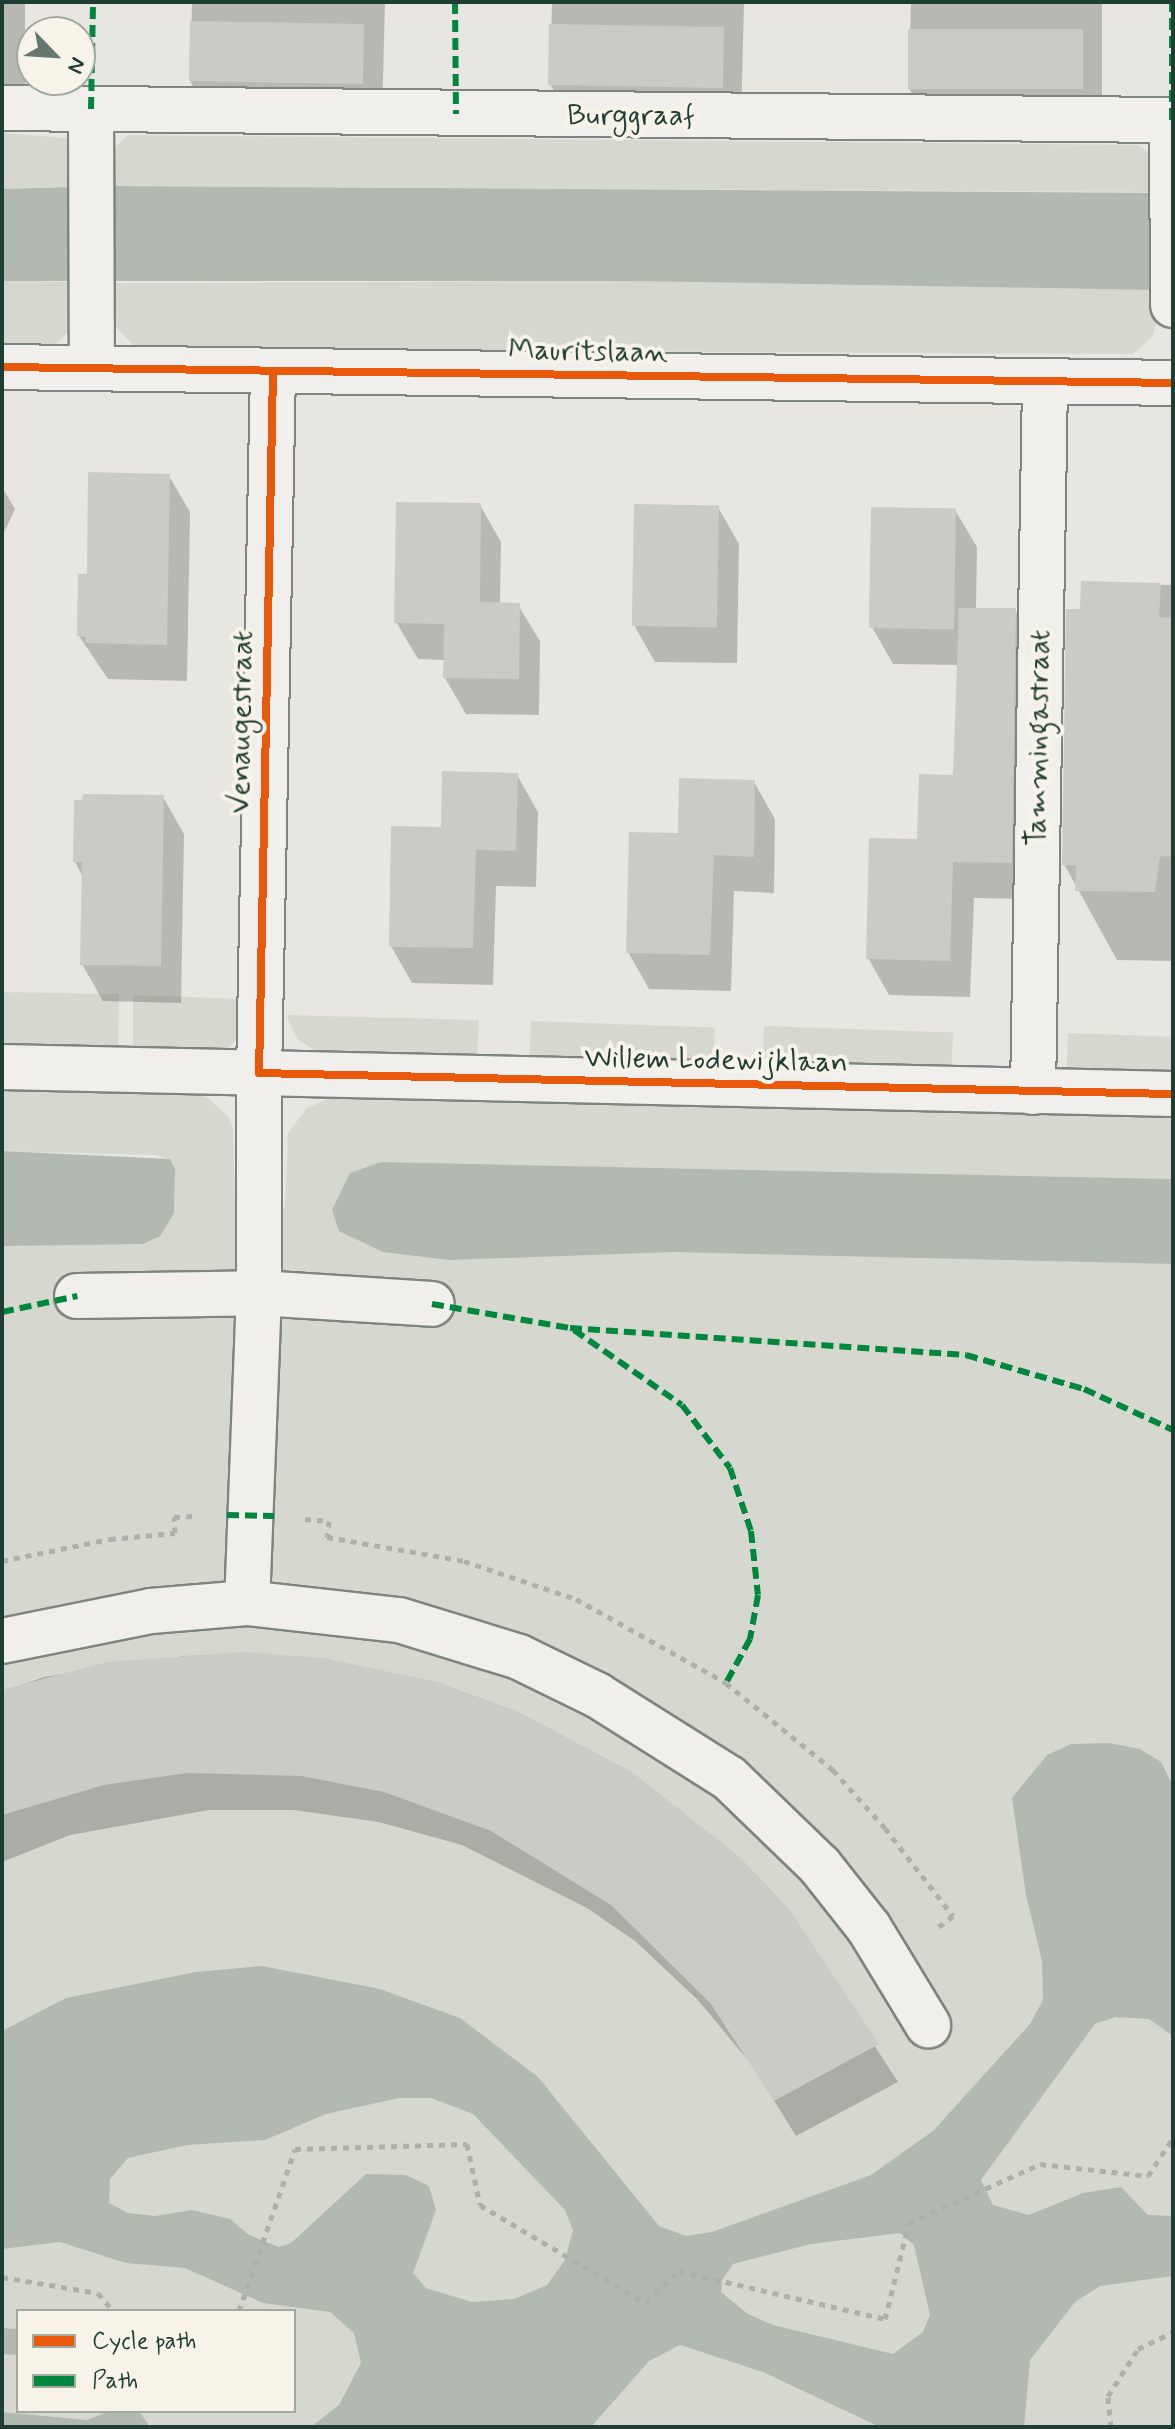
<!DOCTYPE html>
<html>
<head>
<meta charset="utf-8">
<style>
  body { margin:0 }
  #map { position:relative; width:1175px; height:2429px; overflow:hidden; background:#e7e6e0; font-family:Mynerve,sans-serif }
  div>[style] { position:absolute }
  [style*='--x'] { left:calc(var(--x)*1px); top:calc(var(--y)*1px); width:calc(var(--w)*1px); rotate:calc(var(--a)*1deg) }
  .green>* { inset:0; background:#d6d8cf; transform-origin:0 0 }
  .water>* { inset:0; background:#b2b9b0; transform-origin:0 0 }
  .shadow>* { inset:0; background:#0003; transform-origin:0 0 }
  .building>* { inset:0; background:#cacbc6; transform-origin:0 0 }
  .path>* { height:5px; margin-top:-2.5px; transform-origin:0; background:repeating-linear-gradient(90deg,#aeb0ac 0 6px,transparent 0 12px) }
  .roads { filter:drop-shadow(2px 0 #7e847f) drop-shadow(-2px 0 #7e847f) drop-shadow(0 2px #7e847f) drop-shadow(0 -2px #7e847f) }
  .minor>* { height:44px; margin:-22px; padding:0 22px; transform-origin:22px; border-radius:22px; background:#f0efeb }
  .quiet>* { height:6px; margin-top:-3px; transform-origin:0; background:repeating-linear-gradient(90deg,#00873e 0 12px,transparent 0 18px) }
  .cycleway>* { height:8px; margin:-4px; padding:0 4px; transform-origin:4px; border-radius:4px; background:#e8590c }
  span { translate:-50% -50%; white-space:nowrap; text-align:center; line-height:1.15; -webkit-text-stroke:8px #f7f3e8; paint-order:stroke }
  .street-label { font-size:30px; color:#1f3d34 }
  .frame { position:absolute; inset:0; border:4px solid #1f3d34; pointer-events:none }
  .legend { position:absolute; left:16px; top:2309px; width:280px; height:104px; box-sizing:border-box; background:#f7f3e8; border:2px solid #a1aaa0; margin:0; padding:10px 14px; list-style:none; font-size:24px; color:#1f3d34 }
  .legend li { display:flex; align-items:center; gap:16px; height:40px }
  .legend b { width:40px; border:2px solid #a1aaa0 }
  .north { position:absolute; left:16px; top:16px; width:80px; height:80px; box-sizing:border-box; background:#f7f3e8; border:2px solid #a1aaa0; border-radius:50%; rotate:115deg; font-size:22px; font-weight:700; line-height:32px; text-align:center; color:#1f3d34 }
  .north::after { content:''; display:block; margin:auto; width:28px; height:36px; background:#657870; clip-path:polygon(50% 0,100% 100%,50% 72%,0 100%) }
</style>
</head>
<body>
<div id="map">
  <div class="green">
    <div style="clip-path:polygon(2px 133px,67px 138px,73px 144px,74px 188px,2px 189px)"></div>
    <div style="clip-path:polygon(129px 135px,1138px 145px,1154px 156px,1155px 192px,115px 186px,115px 147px)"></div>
    <div style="clip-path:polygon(2px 281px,75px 282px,75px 325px,52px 348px,2px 347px)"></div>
    <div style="clip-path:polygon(634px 281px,1155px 290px,1156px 324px,1153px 336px,1133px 354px,137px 349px,113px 324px,113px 283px)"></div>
    <div style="left:2px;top:992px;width:117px;height:56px;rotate:1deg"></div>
    <div style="clip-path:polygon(133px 995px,242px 999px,241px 1035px,223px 1053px,133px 1051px)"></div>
    <div style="clip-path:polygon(286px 1015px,479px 1020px,477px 1056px,318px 1052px,298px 1040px)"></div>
    <div style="left:531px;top:1021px;width:184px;height:35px;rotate:2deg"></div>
    <div style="left:764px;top:1026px;width:189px;height:35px;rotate:2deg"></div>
    <div style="left:1068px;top:1033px;width:105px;height:35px;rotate:2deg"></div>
    <div style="clip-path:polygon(evenodd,2px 1087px,197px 1093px,209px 1099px,228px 1116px,233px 1128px,235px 1208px,285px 1209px,288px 1133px,307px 1108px,330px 1098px,1173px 1117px,1173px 1179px,381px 1162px,1173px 1226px,1173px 2427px,2px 2427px,2px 1204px,174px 1207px,175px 1169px,170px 1159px,155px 1155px,2px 1151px,2px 1087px,18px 2311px,294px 2311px,294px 2411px,18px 2411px,18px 2311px)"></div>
  </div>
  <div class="water">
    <div style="clip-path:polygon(115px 186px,1173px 193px,1155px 290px,634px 281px,2px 281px,2px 189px)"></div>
    <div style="clip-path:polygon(2px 1151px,170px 1159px,175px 1169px,174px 1213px,160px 1236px,143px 1244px,2px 1246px)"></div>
    <div style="clip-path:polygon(381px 1162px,1173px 1179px,1173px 1264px,673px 1252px,449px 1260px,383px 1252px,339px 1231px,332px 1210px,350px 1173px)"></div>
    <div style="clip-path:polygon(evenodd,1109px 1743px,1140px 1749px,1161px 1762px,1173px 1786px,1173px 2036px,1149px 2019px,1115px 2017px,1095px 2024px,981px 2180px,993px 2205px,1029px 2215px,1083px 2193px,1121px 2187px,1148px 2215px,1173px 2216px,1173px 2276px,1100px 2286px,1075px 2302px,1030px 2360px,1024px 2427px,880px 2427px,763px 2372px,680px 2345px,649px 2361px,591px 2427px,311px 2427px,339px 2405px,361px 2363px,354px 2333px,330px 2312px,263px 2303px,185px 2268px,126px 2263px,60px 2242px,2px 2249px,2px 2031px,66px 1998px,196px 1972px,262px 1966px,380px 1989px,460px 2018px,538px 2077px,659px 2226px,686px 2236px,712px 2232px,871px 2175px,933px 2131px,1030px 2024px,1043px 2000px,1042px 1961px,1026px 1895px,1012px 1798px,1047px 1755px,1071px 1744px,1109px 1743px,399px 2098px,431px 2098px,473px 2114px,565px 2210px,573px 2230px,565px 2260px,547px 2285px,514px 2299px,472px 2302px,426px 2288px,413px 2273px,436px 2210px,429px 2186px,406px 2175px,366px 2174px,291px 2243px,279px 2247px,249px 2235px,230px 2219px,192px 2210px,155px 2216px,128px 2213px,109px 2203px,110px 2179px,128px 2158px,187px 2145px,265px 2140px,326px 2114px,399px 2098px,1109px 1743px,900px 2233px,914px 2245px,930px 2315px,923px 2332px,893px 2354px,773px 2325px,748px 2314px,721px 2292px,722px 2280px,733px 2264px,811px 2244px,900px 2233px)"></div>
    <div style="left:2px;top:2328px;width:16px;height:26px;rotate:4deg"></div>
    <div style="clip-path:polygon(110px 2411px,139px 2411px,150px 2427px,2px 2427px,2px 2412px,87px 2420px)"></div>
  </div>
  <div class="shadow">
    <div style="left:2px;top:2px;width:23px;height:111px"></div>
    <div style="clip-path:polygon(192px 2px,385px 2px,382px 117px,210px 115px,190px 81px)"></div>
    <div style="clip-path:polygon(552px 2px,744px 2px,741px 121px,570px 119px,550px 84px)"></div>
    <div style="clip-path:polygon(911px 2px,1102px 2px,1102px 124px,929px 123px,909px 88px)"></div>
    <div style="clip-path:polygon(169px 476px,190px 512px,187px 681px,108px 679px,79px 636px,89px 576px)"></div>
    <div style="clip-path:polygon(2px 487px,15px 509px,2px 537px)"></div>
    <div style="clip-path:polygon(480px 505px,501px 542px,500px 604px,518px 605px,540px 641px,539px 715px,466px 714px,445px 678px,445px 660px,418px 659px,396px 622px)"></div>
    <div style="clip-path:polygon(718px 507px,739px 544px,737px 663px,655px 662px,634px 625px)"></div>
    <div style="clip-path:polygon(955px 510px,977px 547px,976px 610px,1015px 610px,1036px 647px,1032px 899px,974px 898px,970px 997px,889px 995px,868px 958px,919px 841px,955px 777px,959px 665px,893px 664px,872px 627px)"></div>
    <div style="clip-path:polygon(1083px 584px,1173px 585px,1173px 961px,1117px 960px,1064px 864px)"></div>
    <div style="clip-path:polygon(517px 775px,538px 812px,536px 887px,496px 886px,493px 985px,412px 983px,391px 946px)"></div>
    <div style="clip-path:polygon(754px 782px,775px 819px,774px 893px,734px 891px,731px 991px,649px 989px,628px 952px,680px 835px)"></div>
    <div style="clip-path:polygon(163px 797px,184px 834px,181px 1003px,103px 1001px,82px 964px,83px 877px,75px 862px)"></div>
    <div style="clip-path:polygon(246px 1654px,788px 1912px,898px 2082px,796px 2136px,751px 2064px,697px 1999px,635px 1941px,587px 1908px,462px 1845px,379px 1822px,294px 1810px,209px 1810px,70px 1835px,2px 1862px,2px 1692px,44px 1677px,184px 1656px)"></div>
  </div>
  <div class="building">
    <div style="left:190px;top:21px;width:174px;height:60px;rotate:1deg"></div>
    <div style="left:549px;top:24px;width:175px;height:61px;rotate:1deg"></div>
    <div style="left:908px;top:29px;width:175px;height:60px"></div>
    <div style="clip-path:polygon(88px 472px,170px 474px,167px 645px,85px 643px,86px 637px,77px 636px,78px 574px,87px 574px)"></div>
    <div style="clip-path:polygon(396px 502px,481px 503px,480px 602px,520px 603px,519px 679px,443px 678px,444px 624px,394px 623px)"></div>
    <div style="left:634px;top:504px;width:85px;height:122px;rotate:1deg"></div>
    <div style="left:871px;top:507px;width:85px;height:121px;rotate:1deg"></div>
    <div style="clip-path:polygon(1081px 581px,1161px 583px,1159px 617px,1173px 618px,1173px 857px,1160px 856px,1155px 892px,1075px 891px,1076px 865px,1062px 865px,1066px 609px,1080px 609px)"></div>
    <div style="clip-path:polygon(959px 608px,1016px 608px,1012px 863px,953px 862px,950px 961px,866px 959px,869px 838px,917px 839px,919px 774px,953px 775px)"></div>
    <div style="clip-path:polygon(442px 771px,518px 773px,516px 851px,476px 850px,473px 948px,389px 947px,391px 826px,441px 827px)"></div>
    <div style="clip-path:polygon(679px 778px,755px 780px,754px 857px,714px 855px,710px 955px,626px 953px,629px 832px,678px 833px)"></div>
    <div style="clip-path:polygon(83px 794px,164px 795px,161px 966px,80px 965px,82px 862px,73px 863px,74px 800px,82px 800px)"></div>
    <div style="clip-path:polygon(244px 1652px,324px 1658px,437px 1682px,517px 1711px,632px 1772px,741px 1858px,790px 1910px,879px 2044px,774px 2101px,711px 2004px,611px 1905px,491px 1831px,384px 1792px,301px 1776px,187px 1773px,104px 1785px,2px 1815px,2px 1690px,107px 1662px)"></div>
  </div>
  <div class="path">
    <div style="--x:305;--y:1519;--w:24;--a:5"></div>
    <div style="--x:329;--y:1521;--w:16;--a:97"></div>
    <div style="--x:327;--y:1537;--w:139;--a:9.9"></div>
    <div style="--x:464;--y:1561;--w:118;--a:18.7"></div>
    <div style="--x:576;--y:1599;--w:172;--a:29.2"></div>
    <div style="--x:726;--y:1683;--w:138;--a:39.1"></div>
    <div style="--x:833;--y:1770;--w:78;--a:48.1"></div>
    <div style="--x:885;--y:1828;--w:111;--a:52.3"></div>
    <div style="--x:953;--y:1916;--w:20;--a:143"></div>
    <div style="--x:2;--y:1561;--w:110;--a:-11.5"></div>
    <div style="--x:110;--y:1539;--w:65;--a:-5.3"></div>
    <div style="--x:175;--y:1533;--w:16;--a:-94"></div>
    <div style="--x:174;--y:1517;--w:19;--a:-3"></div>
    <div style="--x:2;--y:2277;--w:97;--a:9.5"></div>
    <div style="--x:98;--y:2293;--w:23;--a:50"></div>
    <div style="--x:239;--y:2311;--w:171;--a:-70.9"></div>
    <div style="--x:295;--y:2149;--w:172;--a:-1.7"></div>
    <div style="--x:467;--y:2144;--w:62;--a:78"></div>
    <div style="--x:480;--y:2205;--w:193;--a:30.6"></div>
    <div style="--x:646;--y:2303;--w:46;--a:-44.1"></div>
    <div style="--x:679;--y:2271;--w:212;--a:13.1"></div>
    <div style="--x:885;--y:2319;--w:99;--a:-76"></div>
    <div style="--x:909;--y:2223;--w:144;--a:-24.2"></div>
    <div style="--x:1040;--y:2164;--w:109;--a:6.3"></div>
    <div style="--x:1148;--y:2176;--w:45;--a:-56.7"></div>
    <div style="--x:1111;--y:2427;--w:31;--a:-96"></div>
    <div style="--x:1108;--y:2396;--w:56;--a:-57.4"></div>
    <div style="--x:1138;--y:2349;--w:39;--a:-26"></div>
  </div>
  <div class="roads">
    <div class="minor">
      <div style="--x:2;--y:108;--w:1171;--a:0.59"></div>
      <div style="--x:91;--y:109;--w:258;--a:89.8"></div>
      <div style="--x:1172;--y:120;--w:185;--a:89.7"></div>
      <div style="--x:2;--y:367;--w:1171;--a:0.78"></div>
      <div style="--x:273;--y:371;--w:702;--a:91.14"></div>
      <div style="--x:259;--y:1073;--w:914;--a:1.32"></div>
      <div style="--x:2;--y:1067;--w:257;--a:1.3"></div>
      <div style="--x:259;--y:1073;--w:220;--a:90"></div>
      <div style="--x:259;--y:1293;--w:310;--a:92.2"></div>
      <div style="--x:1033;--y:1092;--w:708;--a:-89.03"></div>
      <div style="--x:77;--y:1296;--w:182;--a:-0.9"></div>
      <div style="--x:259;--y:1293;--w:173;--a:3.6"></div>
      <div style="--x:2;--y:1641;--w:152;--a:-11.4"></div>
      <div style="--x:151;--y:1611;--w:96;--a:-4.8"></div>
      <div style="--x:247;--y:1603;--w:153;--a:6.4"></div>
      <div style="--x:399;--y:1620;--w:126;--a:17.1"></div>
      <div style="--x:519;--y:1657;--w:87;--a:26"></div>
      <div style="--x:597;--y:1695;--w:156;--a:32.2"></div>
      <div style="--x:729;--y:1778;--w:127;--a:44"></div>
      <div style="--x:820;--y:1866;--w:79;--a:51.7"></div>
      <div style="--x:869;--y:1928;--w:114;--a:58.7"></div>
    </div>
  </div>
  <div class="quiet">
    <div style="--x:455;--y:2;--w:112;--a:89.5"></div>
    <div style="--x:91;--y:109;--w:107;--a:-88.9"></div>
    <div style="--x:1172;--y:120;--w:118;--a:-90"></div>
    <div style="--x:432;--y:1304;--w:140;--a:9.9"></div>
    <div style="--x:570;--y:1328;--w:397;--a:3.9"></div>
    <div style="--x:966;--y:1355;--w:123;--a:16.1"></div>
    <div style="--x:1084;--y:1389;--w:98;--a:24.7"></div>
    <div style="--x:2;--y:1312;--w:77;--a:-12"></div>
    <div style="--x:574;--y:1330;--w:131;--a:34.8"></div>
    <div style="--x:682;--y:1405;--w:79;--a:52.7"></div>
    <div style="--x:730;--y:1468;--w:66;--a:71.6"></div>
    <div style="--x:751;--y:1531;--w:64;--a:83.8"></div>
    <div style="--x:758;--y:1595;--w:45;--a:100.3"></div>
    <div style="--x:750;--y:1639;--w:50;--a:118.6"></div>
    <div style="--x:227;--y:1515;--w:47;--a:1.2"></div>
  </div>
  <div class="cycleway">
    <div style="--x:2;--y:367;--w:1171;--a:0.78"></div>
    <div style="--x:273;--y:371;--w:702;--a:91.14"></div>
    <div style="--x:259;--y:1073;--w:914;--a:1.32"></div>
  </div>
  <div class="street-label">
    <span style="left:631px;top:116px">Burggraaf</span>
    <span style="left:588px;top:352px;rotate:1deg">Mauritslaan</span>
    <span style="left:242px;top:722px;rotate:-89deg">Venaugestraat</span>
    <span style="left:1039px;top:738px;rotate:-89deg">Tammingastraat</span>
    <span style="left:716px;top:1061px;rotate:1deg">Willem Lodewijklaan</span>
  </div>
  <div class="frame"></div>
  <ul class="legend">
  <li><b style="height:10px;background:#e8590c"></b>Cycle path</li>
  <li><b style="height:10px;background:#00873e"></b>Path</li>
  </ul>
  <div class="north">N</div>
</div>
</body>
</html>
